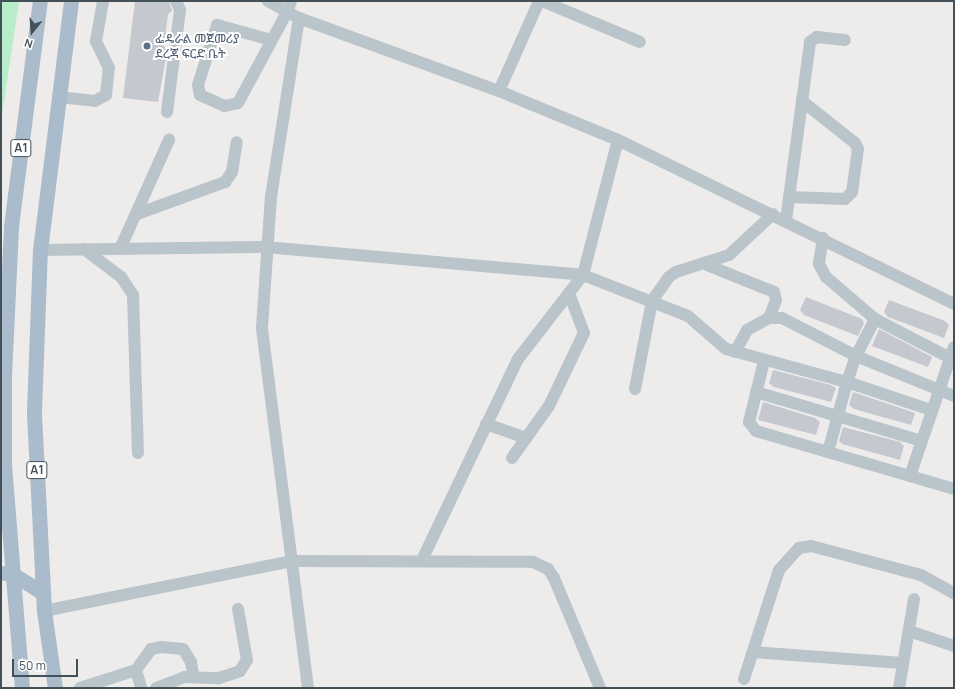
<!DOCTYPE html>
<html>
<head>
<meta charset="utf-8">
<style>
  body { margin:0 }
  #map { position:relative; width:955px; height:689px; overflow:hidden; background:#eeebeb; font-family:Manrope,"Noto Sans Ethiopic",sans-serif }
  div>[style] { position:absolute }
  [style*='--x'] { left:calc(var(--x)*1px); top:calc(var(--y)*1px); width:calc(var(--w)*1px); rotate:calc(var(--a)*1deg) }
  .green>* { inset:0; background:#b8edc9 }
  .building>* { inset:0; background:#c5c8ce }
  .minor>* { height:12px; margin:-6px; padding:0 6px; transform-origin:6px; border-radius:6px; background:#b9c4cb }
  .major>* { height:15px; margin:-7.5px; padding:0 7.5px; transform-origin:7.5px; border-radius:7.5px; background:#aabccb }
  .dots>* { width:11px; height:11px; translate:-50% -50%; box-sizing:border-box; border:2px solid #fff; border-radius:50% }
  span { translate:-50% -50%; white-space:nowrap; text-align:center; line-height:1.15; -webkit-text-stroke:4px #fff; paint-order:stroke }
  .shield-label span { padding:1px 3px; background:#fff; border:1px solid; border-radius:3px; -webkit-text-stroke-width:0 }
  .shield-label { font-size:12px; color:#445058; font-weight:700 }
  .service-label { font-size:13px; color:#4e5e75 }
  .left { translate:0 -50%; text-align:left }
  .frame { position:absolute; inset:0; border:2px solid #445058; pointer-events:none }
  .north { position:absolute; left:12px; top:12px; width:40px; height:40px; -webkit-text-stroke:3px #fff; paint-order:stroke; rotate:197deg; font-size:11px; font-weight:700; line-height:16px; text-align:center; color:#445058 }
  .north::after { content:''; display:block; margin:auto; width:14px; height:18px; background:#445058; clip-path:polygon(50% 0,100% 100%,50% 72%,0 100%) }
  .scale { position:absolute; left:12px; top:659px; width:66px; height:18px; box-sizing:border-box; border:2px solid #445058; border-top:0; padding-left:5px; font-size:12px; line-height:14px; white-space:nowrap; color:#445058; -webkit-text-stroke:3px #fff; paint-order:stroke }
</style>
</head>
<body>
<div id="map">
  <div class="green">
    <div style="clip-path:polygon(1px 1px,19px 1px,1px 122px)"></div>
  </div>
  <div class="building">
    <div style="clip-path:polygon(135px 1px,169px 1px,172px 11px,168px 14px,164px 47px,168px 47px,158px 102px,123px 98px)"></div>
    <div style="clip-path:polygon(806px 297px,862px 319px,864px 323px,858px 336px,804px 315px,800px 310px)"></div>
    <div style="clip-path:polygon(889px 300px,945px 321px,949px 325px,944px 338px,888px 317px,884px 312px)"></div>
    <div style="clip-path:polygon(879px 329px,932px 357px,928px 367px,872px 346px)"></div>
    <div style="clip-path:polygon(773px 370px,831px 385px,836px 388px,831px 402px,774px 387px,769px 383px)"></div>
    <div style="clip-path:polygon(853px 392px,915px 413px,911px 425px,854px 409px,849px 405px)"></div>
    <div style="clip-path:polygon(763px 402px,815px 418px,820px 422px,816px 435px,758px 420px)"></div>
    <div style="clip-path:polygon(843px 427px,900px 442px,904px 446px,900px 460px,842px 444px,839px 441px)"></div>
  </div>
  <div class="minor">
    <div style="--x:268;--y:1;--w:35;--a:29"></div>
    <div style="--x:299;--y:18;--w:213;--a:20.1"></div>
    <div style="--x:499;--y:91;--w:129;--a:22.4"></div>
    <div style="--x:618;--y:140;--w:374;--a:26"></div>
    <div style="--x:542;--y:1;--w:106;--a:22.7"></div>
    <div style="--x:299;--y:18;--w:180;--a:98.9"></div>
    <div style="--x:271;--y:196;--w:133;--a:93.9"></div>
    <div style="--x:262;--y:329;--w:362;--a:82.7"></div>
    <div style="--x:271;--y:40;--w:56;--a:-164.5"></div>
    <div style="--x:217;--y:25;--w:63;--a:107.6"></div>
    <div style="--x:198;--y:85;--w:10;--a:79"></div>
    <div style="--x:200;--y:95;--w:27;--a:24"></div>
    <div style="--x:225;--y:106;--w:13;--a:-13"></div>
    <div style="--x:238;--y:103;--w:103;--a:-61.7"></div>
    <div style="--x:287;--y:12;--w:12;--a:-70"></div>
    <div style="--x:499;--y:91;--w:98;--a:-66"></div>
    <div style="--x:58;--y:97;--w:37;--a:6"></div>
    <div style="--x:95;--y:101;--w:13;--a:-29"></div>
    <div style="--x:106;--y:95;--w:27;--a:-84"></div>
    <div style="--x:109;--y:68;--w:30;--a:-116"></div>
    <div style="--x:96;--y:41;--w:41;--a:-80.1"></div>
    <div style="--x:167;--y:112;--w:103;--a:-82.7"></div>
    <div style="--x:180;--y:10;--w:10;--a:-114"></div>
    <div style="--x:789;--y:197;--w:56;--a:2"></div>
    <div style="--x:845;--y:199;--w:10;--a:-45"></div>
    <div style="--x:852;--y:192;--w:43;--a:-82.1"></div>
    <div style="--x:858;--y:149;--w:7;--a:-117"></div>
    <div style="--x:855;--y:143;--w:68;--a:-141.6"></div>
    <div style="--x:137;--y:214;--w:94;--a:-20"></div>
    <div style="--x:225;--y:182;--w:12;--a:-55"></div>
    <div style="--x:232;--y:172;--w:30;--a:-81"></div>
    <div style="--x:786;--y:220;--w:180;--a:-82.3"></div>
    <div style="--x:810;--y:42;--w:9;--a:-36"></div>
    <div style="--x:817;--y:37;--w:28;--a:6"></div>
    <div style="--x:823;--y:238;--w:26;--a:99"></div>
    <div style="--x:819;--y:264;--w:15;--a:62"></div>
    <div style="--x:826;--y:277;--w:65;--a:40.6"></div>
    <div style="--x:875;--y:319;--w:89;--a:27.4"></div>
    <div style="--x:84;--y:249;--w:46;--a:37.1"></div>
    <div style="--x:121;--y:277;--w:22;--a:56"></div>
    <div style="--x:133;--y:295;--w:158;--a:88.2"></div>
    <div style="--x:120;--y:249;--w:120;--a:-65.8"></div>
    <div style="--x:40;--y:250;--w:225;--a:-0.8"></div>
    <div style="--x:265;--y:247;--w:319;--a:5"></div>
    <div style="--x:583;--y:275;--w:139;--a:-75.5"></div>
    <div style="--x:707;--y:265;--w:72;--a:21.9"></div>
    <div style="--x:774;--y:292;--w:8;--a:76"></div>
    <div style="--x:776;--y:300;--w:19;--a:111"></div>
    <div style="--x:735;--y:352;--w:25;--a:-61"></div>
    <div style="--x:747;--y:330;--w:25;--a:-29"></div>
    <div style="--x:769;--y:318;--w:13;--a:0"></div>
    <div style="--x:782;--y:318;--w:83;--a:27.2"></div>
    <div style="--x:856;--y:356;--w:42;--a:-62.8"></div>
    <div style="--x:764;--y:361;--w:63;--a:103.8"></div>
    <div style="--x:749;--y:422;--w:11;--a:52"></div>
    <div style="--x:756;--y:431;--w:206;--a:16.3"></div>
    <div style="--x:635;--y:389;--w:90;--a:-79.1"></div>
    <div style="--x:652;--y:301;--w:29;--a:-55"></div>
    <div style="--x:669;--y:277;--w:9;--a:-36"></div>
    <div style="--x:676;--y:272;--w:56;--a:-17.8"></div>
    <div style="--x:729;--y:255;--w:60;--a:-43"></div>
    <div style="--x:756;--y:392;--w:172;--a:16.5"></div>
    <div style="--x:486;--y:424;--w:42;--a:19.3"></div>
    <div style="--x:828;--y:452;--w:73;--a:-74.8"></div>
    <div style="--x:847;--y:382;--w:89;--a:18.4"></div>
    <div style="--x:512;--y:458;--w:64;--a:-54.6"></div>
    <div style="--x:549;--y:406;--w:81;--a:-64.4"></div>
    <div style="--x:584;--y:333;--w:43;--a:-110.6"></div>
    <div style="--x:910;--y:476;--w:136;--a:-71.2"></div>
    <div style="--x:422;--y:560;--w:223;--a:-64.5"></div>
    <div style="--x:518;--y:359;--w:106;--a:-52.3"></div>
    <div style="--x:583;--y:275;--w:113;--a:21.3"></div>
    <div style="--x:688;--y:316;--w:50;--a:41"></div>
    <div style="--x:726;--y:349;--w:125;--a:15.3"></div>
    <div style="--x:847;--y:382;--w:28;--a:-71"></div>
    <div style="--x:856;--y:356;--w:106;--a:22.2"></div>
    <div style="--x:44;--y:611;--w:254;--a:-11.4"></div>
    <div style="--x:293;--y:561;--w:240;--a:0.2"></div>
    <div style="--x:533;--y:562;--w:17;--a:25"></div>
    <div style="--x:548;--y:569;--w:11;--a:56"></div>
    <div style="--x:554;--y:578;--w:119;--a:67.3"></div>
    <div style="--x:909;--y:631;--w:47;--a:18.4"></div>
    <div style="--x:753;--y:652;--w:150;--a:4.2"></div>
    <div style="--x:136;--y:670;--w:19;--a:74"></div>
    <div style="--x:744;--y:679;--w:114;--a:-72.2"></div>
    <div style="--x:779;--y:570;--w:30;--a:-48"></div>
    <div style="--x:799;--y:548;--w:12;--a:-9"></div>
    <div style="--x:811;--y:546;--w:114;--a:14.8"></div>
    <div style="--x:921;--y:575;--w:38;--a:29"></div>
    <div style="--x:80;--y:688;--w:59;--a:-17.8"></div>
    <div style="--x:136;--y:670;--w:26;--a:-54"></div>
    <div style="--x:151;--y:649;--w:10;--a:-11"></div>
    <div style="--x:161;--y:647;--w:22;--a:5"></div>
    <div style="--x:183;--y:649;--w:15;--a:58"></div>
    <div style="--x:191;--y:662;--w:13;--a:81"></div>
    <div style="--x:156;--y:688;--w:30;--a:-21"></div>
    <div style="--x:184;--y:677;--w:35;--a:2"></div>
    <div style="--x:219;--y:678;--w:22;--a:-18"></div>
    <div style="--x:240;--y:671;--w:13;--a:-58"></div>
    <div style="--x:247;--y:660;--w:52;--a:-100"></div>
    <div style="--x:899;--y:688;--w:90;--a:-80.4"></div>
  </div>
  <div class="major">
    <div style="--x:4;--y:573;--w:7;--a:0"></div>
    <div style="--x:11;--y:573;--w:38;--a:32"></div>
    <div style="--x:22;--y:688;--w:223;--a:-94.6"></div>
    <div style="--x:4;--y:466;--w:90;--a:-90"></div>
    <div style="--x:4;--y:376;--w:150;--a:-87.3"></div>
    <div style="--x:11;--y:226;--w:227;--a:-82.7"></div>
    <div style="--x:55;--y:688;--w:78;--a:-98.1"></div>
    <div style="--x:44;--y:611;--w:199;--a:-92.9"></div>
    <div style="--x:34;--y:412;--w:162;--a:-87.9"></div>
    <div style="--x:40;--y:250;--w:251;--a:-82.9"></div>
  </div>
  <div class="dots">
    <div style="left:147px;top:46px;background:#5c6f8a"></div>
  </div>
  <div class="shield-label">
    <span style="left:21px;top:148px">A1</span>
    <span style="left:37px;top:470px">A1</span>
  </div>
  <div class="service-label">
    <span class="left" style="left:155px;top:46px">ፌዴራል መጀመሪያ<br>ደረጃ ፍርድ ቤት</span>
  </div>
  <div class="frame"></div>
  <div class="north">N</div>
  <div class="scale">50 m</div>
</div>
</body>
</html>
